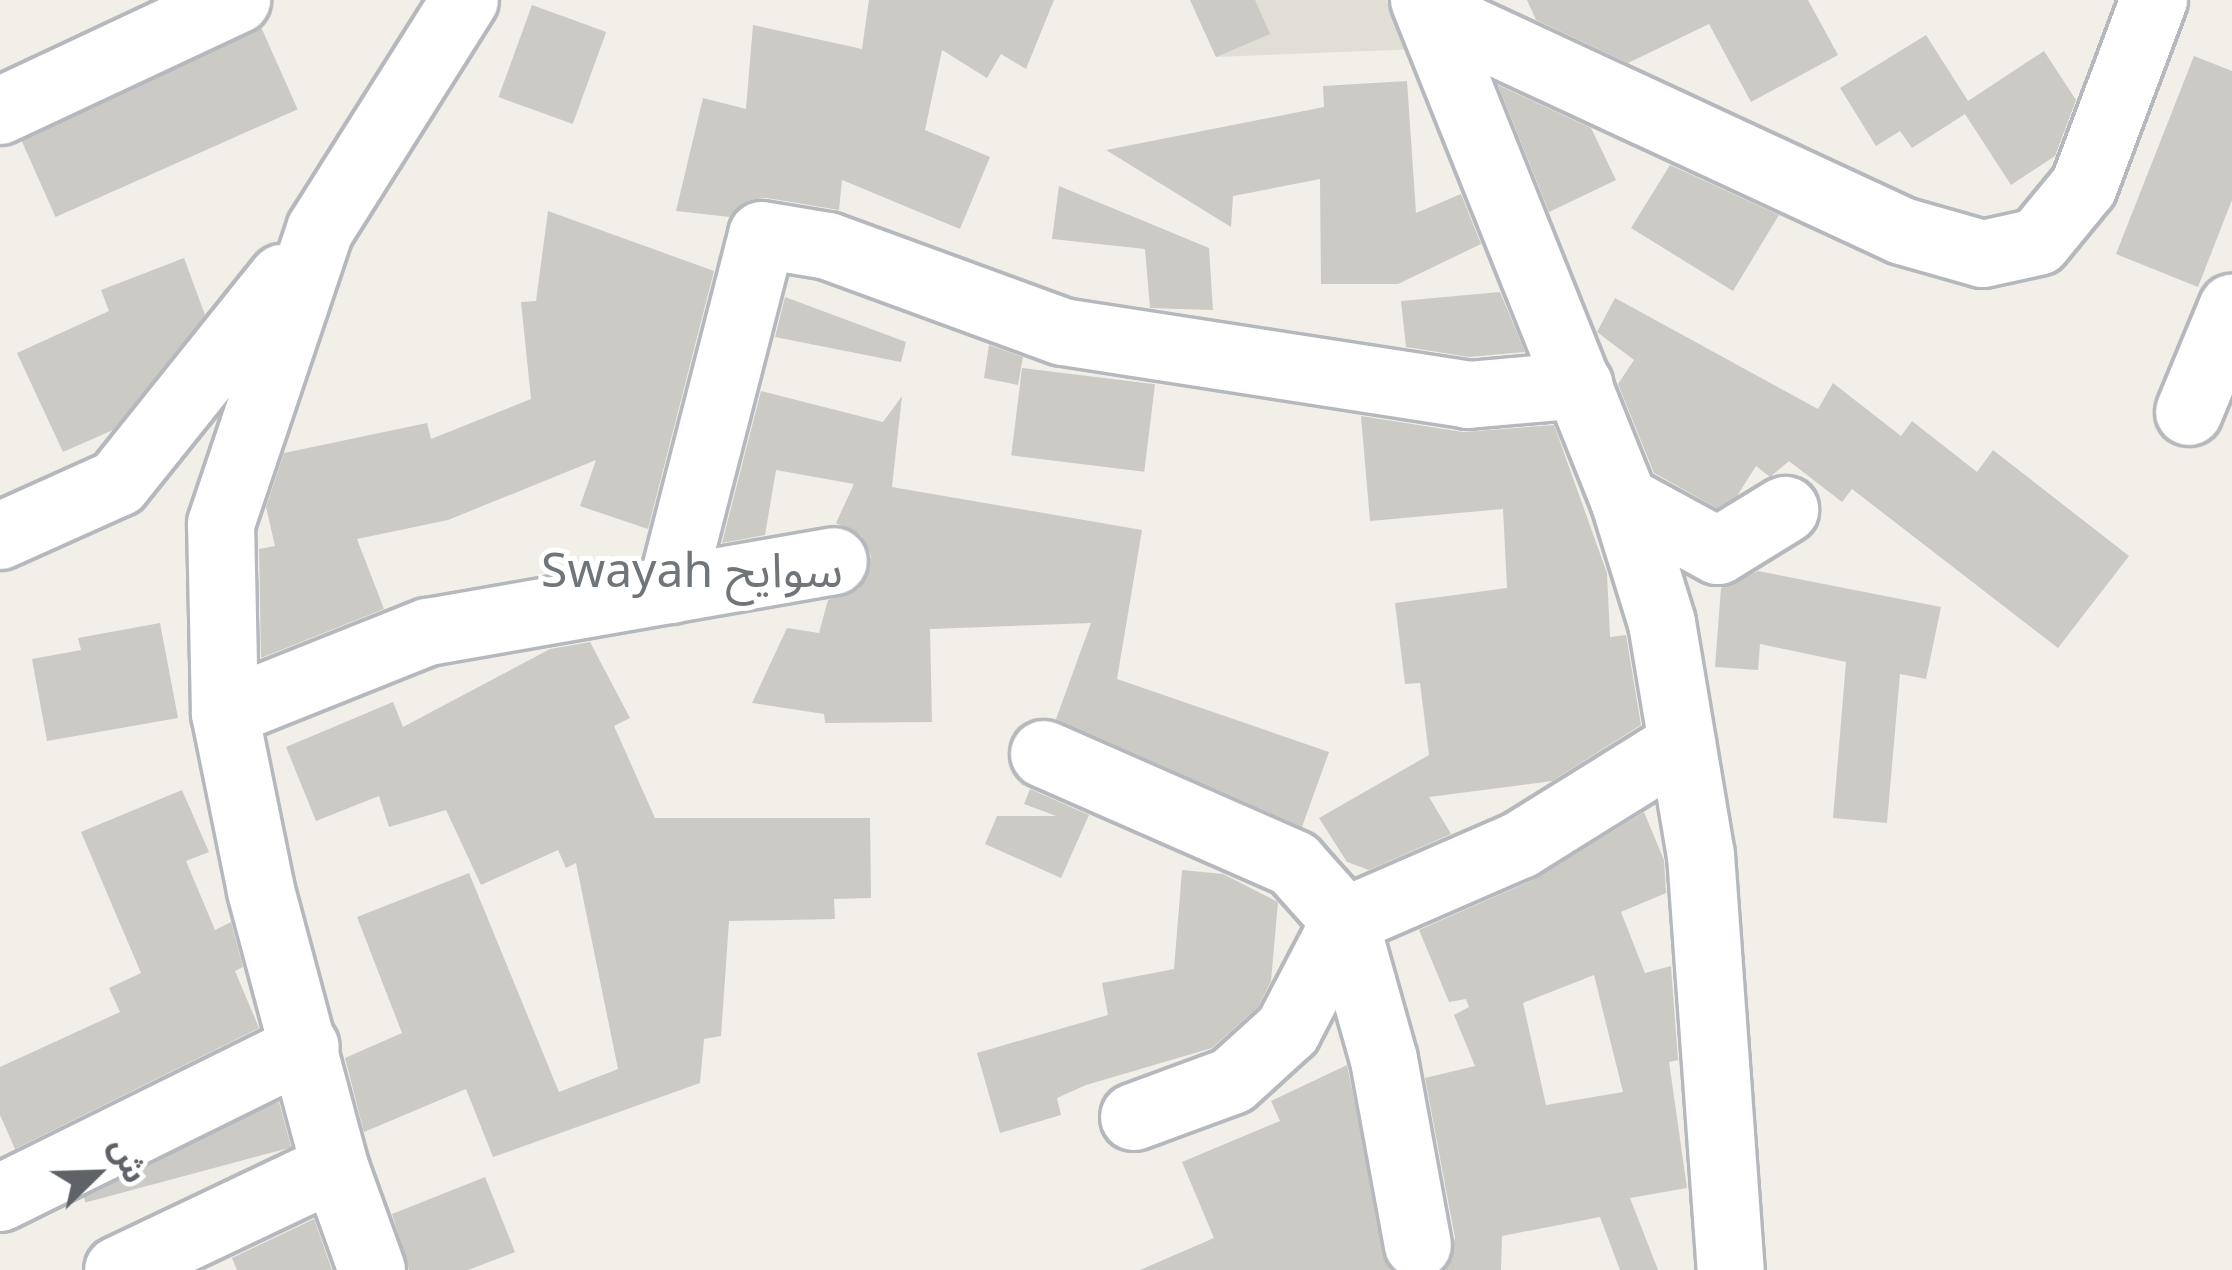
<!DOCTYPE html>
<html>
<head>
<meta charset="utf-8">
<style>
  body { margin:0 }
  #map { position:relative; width:2232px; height:1270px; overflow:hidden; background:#f1efe8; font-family:"Noto Sans","Noto Sans Arabic",sans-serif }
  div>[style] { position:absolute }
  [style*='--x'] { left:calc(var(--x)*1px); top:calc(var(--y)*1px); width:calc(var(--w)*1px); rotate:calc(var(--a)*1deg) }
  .education>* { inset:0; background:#e1ded6 }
  .building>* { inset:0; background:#cccac5; transform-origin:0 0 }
  .roads { filter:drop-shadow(3px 0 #b5b8bc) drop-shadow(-3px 0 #b5b8bc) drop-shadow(0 3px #b5b8bc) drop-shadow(0 -3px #b5b8bc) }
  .minor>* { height:66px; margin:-33px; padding:0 33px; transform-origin:33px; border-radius:33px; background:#fff }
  span { translate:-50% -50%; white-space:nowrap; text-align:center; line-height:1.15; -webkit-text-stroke:10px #fff; paint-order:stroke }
  .quarter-label { font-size:48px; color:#70757a }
  .north { position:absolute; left:36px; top:1114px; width:120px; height:120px; -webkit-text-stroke:9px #fff; paint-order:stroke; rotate:67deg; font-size:33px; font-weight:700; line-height:48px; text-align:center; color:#5f6368 }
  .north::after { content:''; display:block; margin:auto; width:42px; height:54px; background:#5f6368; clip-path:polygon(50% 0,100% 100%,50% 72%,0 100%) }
</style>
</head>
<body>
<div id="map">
  <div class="education">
    <div style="clip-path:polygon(1190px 0,1388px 0,1419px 49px,1216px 57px)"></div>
  </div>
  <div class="building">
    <div style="clip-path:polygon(869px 0,1054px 0,1026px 69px,1001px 54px,987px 78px,942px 50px,925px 130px,990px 157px,960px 229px,842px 180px,839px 210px,767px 198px,749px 200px,730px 217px,676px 211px,703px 98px,746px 109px,753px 25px,862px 49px)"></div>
    <div style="clip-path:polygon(1190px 0,1255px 0,1270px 34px,1216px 57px)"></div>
    <div style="clip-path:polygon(1527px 0,1808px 0,1838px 55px,1751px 102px,1709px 24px,1628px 63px,1536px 20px)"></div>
    <div style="left:532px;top:5px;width:79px;height:98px;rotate:20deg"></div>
    <div style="left:261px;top:27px;width:90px;height:265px;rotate:66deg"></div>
    <div style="clip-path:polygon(1926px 35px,1968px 101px,2044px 51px,2076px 100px,2055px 156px,2011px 185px,1965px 114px,1912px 148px,1900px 131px,1876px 146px,1840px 88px)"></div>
    <div style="clip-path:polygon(2194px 56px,2232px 71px,2232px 200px,2198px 287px,2116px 254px)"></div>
    <div style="clip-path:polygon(1407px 81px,1416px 213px,1461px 194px,1481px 244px,1398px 284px,1321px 284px,1320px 179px,1233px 196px,1231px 227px,1106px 150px,1324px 107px,1323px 86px)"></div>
    <div style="clip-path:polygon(1498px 85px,1591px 128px,1616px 180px,1549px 212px)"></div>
    <div style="clip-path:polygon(1670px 165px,1779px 215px,1733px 291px,1631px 228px)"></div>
    <div style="clip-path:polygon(1059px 186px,1209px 248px,1213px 310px,1150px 308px,1145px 249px,1052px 239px)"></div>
    <div style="clip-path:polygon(548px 211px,714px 271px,648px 529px,580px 506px,596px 460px,448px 520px,357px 539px,384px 609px,261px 658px,259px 549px,275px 546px,266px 507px,284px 453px,427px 423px,431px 439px,531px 399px,521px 302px,536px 301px)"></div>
    <div style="clip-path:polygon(184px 258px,205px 315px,113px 430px,63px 452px,17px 353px,109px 311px,101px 290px)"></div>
    <div style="clip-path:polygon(1500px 292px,1525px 352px,1469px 357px,1406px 347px,1401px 301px)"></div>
    <div style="clip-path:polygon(785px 297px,906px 342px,901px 362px,775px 337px)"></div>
    <div style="clip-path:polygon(1615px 298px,1818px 409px,1833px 383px,1901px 436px,1912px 421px,1977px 472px,1993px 450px,2129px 556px,2058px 648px,1852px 489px,1842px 502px,1789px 461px,1770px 477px,1756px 466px,1737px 496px,1717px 508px,1654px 473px,1618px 384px,1634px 360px,1597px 332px)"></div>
    <div style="clip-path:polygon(989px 345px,1023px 357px,1018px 385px,984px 378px)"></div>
    <div style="left:1022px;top:368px;width:134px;height:88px;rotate:7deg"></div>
    <div style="clip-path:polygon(761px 391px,883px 422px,902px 396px,892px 487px,1142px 530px,1117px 679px,1329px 752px,1302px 827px,1056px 719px,1091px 623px,930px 629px,932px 722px,825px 723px,824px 714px,752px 703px,787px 628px,819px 633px,828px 600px,859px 589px,871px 556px,862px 536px,836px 523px,854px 484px,776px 470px,765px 535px,722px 543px)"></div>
    <div style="clip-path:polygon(1361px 416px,1463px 432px,1554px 425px,1607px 573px,1610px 637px,1626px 635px,1641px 725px,1552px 781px,1429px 797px,1451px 834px,1369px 870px,1347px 862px,1319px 818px,1429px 755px,1420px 683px,1405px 684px,1395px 603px,1507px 588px,1503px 509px,1370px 521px)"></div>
    <div style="clip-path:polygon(1758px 571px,1941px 607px,1926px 679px,1900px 674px,1887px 823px,1833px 818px,1846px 662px,1760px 644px,1758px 670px,1715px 667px,1721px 588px)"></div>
    <div style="clip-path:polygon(160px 623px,178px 718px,47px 741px,32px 659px,81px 650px,78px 638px)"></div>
    <div style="clip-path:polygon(590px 642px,630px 718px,614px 726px,655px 818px,870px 818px,871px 898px,834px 899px,835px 919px,729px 921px,721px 1036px,704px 1039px,700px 1083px,493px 1157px,466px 1089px,364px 1132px,345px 1058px,402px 1033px,357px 917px,469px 873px,559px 1092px,618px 1069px,576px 863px,566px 868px,558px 850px,481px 885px,446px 810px,389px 827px,379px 796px,316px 821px,286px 747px,393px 702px,403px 727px,550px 649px)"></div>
    <div style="clip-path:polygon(1030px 789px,1089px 815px,1061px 878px,985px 844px,997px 816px,1056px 816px,1024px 804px)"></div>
    <div style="clip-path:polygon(182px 790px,209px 852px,186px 861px,215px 930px,231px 922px,243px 967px,235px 971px,259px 1028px,15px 1149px,0 1115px,0 1067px,120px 1012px,109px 988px,141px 973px,81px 832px)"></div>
    <div style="clip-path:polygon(evenodd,1644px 812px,1664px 860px,1666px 893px,1621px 912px,1645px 973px,1671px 966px,1678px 1060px,1669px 1062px,1687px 1188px,1630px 1198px,1658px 1270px,1620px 1270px,1600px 1217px,1502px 1236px,1501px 1270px,1445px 1270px,1455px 1238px,1425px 1078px,1475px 1066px,1454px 1015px,1469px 1007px,1466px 999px,1449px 1002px,1419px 930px,1535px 879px,1644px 812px,1594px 975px,1623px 1092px,1546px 1105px,1523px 1003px,1594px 975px)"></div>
    <div style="clip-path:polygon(1182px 870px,1223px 874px,1278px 902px,1271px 981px,1258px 1007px,1212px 1048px,1086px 1085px,1057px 1098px,1061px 1115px,1000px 1133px,977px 1053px,1108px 1015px,1102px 983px,1174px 969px)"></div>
    <div style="clip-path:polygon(1347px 1065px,1390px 1270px,1140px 1270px,1214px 1238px,1182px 1162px,1280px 1121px,1271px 1101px)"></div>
    <div style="left:279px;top:1102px;width:47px;height:213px;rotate:75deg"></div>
    <div style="clip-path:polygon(485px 1177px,515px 1252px,468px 1270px,409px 1270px,392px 1214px)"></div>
    <div style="clip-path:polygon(314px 1219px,332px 1270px,237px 1270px,232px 1258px)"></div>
  </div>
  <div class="roads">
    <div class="minor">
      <div style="--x:1424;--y:0;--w:539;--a:68.2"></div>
      <div style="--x:1624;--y:500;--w:129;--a:72.8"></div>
      <div style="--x:1662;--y:623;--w:235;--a:80.5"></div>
      <div style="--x:1701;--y:855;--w:416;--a:85.9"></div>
      <div style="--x:1430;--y:12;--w:520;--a:24.89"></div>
      <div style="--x:1902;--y:231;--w:84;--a:15.9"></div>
      <div style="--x:1983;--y:254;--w:56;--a:-12.3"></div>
      <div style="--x:2038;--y:242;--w:72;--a:-50.6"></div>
      <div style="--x:2084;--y:186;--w:199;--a:-69.4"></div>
      <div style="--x:0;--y:111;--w:262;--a:-25.1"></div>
      <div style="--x:2189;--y:412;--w:113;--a:-67.5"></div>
      <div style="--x:1624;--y:500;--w:107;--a:28.5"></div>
      <div style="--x:1718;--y:551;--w:79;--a:-31.5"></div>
      <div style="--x:0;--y:536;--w:129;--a:-24.2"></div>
      <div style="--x:118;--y:483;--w:263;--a:-51.3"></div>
      <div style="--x:671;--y:590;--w:366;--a:-75.6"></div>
      <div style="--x:762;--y:235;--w:67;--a:9.5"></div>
      <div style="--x:828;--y:246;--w:250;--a:20.1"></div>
      <div style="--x:1063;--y:332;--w:410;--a:8.8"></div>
      <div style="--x:1468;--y:395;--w:112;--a:-5.1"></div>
      <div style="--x:225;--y:713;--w:219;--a:-21.8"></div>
      <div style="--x:428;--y:632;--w:412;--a:-9.9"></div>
      <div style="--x:1044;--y:754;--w:273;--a:23.7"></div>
      <div style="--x:1294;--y:864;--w:76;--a:48.2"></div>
      <div style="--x:1345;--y:921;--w:144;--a:74.3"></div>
      <div style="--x:1384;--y:1060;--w:188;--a:79.6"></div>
      <div style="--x:1134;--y:1117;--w:104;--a:-20.2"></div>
      <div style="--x:1232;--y:1081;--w:76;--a:-42.3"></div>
      <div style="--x:1288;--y:1030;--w:123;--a:-62.4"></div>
      <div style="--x:1345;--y:921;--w:191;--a:-23.5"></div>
      <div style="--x:1520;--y:845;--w:191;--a:-31.9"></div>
      <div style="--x:0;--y:1198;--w:341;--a:-26.3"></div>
      <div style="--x:118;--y:1270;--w:240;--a:-25.4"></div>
      <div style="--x:372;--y:1270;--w:109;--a:-109.8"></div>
      <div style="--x:335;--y:1167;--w:287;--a:-105"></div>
      <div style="--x:261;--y:890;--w:181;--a:-101.5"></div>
      <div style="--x:225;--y:713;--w:189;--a:-91.2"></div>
      <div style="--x:221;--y:524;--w:310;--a:-71.4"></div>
      <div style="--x:320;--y:230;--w:272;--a:-57.8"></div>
    </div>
  </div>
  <div class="quarter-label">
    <span style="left:692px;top:569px">Swayah سوايح</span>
  </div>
  <div class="north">ش</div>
</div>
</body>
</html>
